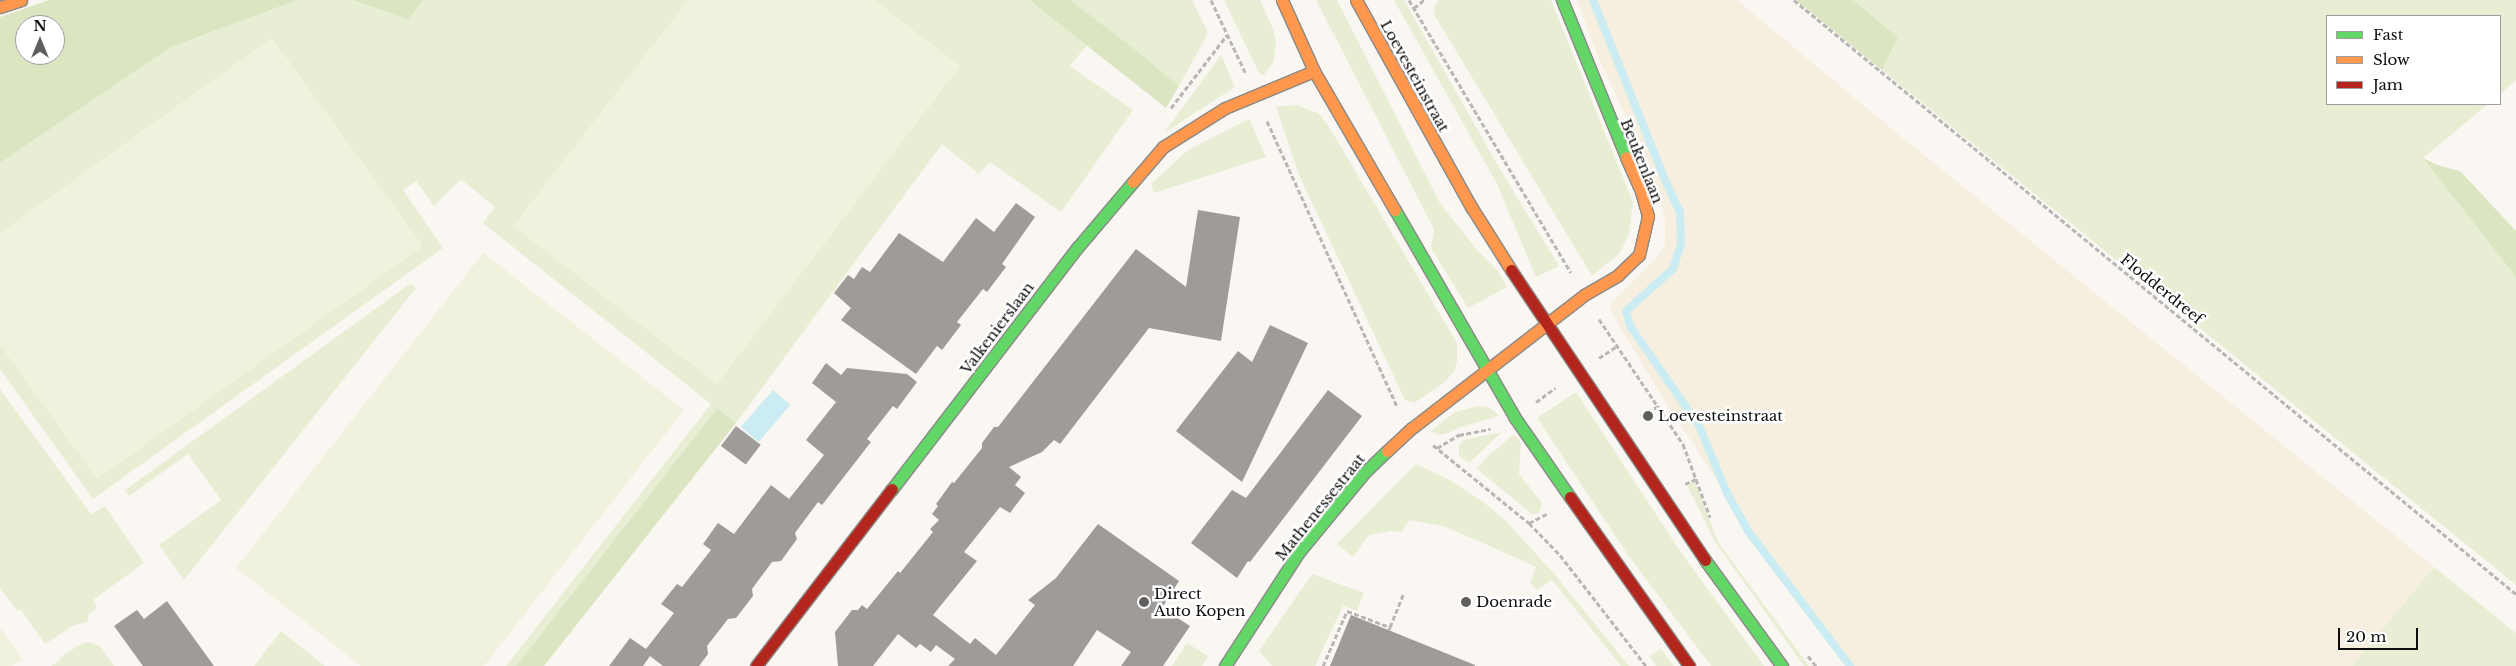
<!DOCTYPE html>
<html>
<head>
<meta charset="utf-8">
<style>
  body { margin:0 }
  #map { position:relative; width:2516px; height:666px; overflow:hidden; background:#faf7f2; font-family:"Libre Baskerville",serif }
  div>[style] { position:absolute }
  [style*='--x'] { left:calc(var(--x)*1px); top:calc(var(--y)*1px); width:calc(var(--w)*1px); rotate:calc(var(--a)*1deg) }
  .farmland>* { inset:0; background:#f6efe0 }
  .green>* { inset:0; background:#e8eed4 }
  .forest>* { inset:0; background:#dbe5c2 }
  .pitch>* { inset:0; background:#f1f2dd }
  .water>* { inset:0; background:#cbecf2; transform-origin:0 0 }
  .stream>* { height:8px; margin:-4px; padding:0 4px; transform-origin:4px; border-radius:4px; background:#cbecf2 }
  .building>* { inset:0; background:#9e9b98; transform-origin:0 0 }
  .path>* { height:3px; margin-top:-1.5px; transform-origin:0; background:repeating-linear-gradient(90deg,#b8b7b6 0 5px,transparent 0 7.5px) }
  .roads { filter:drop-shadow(1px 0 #8a8987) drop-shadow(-1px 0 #8a8987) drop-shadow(0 1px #8a8987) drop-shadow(0 -1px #8a8987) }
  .fast>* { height:11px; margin:-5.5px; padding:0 5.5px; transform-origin:5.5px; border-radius:5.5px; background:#63d668 }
  .slow>* { height:11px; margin:-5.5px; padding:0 5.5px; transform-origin:5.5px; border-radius:5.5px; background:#ff974d }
  .jam>* { height:11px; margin:-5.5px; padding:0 5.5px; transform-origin:5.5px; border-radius:5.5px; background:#b3261e }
  .dots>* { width:14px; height:14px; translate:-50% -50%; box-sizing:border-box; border:2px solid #fff; border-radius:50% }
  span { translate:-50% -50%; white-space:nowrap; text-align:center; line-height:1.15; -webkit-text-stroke:5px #fff; paint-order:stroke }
  .street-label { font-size:15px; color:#0d0d0d }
  .poi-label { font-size:15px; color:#0d0d0d }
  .left { translate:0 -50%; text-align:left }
  .legend { position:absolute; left:2326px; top:15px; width:175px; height:90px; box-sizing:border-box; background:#fff; border:1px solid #9e9e9e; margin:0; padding:6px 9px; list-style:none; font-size:15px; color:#0d0d0d }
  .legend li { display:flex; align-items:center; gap:10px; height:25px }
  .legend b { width:25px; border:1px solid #9e9e9e }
  .north { position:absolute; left:15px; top:15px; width:50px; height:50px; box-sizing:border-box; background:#fff; border:1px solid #9e9e9e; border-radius:50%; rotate:0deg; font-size:14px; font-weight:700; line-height:20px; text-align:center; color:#0d0d0d }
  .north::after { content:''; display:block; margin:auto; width:18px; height:22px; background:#605f5d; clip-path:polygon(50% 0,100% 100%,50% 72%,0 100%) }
  .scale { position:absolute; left:2338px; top:628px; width:80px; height:22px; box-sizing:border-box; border:2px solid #0d0d0d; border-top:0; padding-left:6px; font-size:15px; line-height:18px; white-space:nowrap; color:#0d0d0d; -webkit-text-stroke:4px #fff; paint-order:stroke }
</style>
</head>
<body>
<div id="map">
  <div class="farmland">
    <div style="clip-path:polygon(1577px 0,1737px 0,1903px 138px,2434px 567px,2352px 666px,1852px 666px,1749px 529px,1659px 392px,1611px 312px,1611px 303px,1659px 255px,1665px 243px,1665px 220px,1658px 193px,1635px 136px,1598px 57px)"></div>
  </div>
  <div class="green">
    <div style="clip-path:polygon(298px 0,1028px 0,1087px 45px,1070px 66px,1133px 110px,1061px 212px,990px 162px,979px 174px,942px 144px,736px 423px,717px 408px,516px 666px,506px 666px,711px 404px,483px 223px,495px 207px,461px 179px,434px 206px,416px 181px,403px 190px,443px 248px,93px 499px,0 369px,0 163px,171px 47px)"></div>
    <div style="clip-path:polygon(1070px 0,1192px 0,1207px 31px,1206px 37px,1179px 86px)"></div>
    <div style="clip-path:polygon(1224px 0,1260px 0,1272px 26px,1276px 40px,1274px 61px,1264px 75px,1260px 75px)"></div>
    <div style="clip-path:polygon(1316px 0,1337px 0,1440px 203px,1477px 250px,1498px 271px,1507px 287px,1468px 308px,1431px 248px,1434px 229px)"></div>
    <div style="clip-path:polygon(1394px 0,1404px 0,1501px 171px,1559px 266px,1536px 277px,1497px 184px)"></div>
    <div style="clip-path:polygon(1439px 0,1551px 0,1633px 202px,1629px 234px,1620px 253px,1592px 276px,1435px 16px,1434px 8px)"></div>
    <div style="clip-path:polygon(1853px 0,2516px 0,2516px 80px,2500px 94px,2500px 16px,2327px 16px,2327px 104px,2488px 104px,2423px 158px,2516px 277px,2516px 585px,1882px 70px,1898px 37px)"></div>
    <div style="clip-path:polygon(1221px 55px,1235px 87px,1164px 133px)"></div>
    <div style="clip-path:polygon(1296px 105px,1318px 113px,1328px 125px,1457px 343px,1457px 362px,1454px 372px,1441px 385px,1414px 403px,1405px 400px,1299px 175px,1276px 107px)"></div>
    <div style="clip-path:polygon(1249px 119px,1266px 157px,1154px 193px,1151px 184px,1188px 150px)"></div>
    <div style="clip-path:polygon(411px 283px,416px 288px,184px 580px,159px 545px,221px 500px,188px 454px,129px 496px,125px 490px)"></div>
    <div style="clip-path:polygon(0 389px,91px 514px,105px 506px,144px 563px,93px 600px,97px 608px,89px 614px,88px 622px,74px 625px,45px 644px,20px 609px,17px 611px,0 588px)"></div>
    <div style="clip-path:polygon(1576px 392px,1680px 551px,1764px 666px,1711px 666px,1628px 555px,1537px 418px)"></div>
    <div style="clip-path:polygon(1477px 406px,1488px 407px,1500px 416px,1460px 427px,1448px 433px,1439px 435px,1431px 431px,1455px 412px)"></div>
    <div style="clip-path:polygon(1502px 432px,1469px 463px,1459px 456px,1459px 446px,1463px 440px)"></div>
    <div style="clip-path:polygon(1514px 434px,1521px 442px,1519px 474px,1542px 503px,1539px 513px,1532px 514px,1477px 469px,1488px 456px)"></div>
    <div style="clip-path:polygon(1416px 464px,1450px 480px,1482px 501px,1506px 521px,1556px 576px,1629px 666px,1621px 666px,1552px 580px,1537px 590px,1530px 583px,1536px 567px,1483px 543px,1443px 526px,1409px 520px,1402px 532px,1391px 531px,1369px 535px,1353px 557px,1337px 544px)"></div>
    <div style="clip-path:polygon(1695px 481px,1718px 542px,1809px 666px,1804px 666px,1715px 542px,1687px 485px)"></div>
    <div style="clip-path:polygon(2434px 567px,2516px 633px,2516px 666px,2352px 666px)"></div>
    <div style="clip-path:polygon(1312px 574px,1364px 593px,1357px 611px,1343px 606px,1315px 666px,1272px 666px,1259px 651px)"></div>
    <div style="clip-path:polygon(281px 631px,325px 666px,254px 666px)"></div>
    <div style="clip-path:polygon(88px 642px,100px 646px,114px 666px,51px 666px,60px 660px,59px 658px,81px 644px)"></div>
    <div style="clip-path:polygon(1187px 643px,1208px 656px,1202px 666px,1172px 666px)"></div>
    <div style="clip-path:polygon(1661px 649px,1674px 666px,1656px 666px,1649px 656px)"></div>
  </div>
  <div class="forest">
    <div style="clip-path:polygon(evenodd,49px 0,298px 0,171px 47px,0 163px,0 17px,49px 0,25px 25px,55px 25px,55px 55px,25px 55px,25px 25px)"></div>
    <div style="clip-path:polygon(353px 0,423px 0,408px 19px)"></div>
    <div style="clip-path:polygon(1029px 0,1070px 0,1129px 45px,1179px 86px,1166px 108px)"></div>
    <div style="clip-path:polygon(1796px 0,1853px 0,1898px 37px,1882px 70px)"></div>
    <div style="clip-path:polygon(2423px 158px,2437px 165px,2460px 171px,2516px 231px,2516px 277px)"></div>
    <div style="clip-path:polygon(717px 408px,736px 423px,544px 666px,516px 666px)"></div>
  </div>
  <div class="pitch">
    <div style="clip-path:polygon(688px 0,874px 0,960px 66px,717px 384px,513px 226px)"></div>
    <div style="clip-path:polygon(272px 38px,423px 246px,97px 479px,0 345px,0 233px)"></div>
    <div style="clip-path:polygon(483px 253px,684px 410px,484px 666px,361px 666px,236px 568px)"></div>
    <div style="clip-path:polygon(0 628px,22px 659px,12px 666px,0 666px)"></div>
  </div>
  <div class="water">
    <div style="left:773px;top:390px;width:23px;height:49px;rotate:41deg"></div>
  </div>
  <div class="stream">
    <div style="--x:1593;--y:0;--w:194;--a:68.2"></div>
    <div style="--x:1665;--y:180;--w:35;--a:65"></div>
    <div style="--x:1680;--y:212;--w:32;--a:88"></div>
    <div style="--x:1681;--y:244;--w:26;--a:108"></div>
    <div style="--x:1673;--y:269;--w:63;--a:138.2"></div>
    <div style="--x:1626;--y:311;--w:16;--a:75"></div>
    <div style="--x:1630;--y:326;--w:121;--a:55.4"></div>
    <div style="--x:1699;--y:426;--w:73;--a:67.3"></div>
    <div style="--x:1727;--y:493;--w:43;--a:61.1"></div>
    <div style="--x:1748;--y:531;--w:169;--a:52.9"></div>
  </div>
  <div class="building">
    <div style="clip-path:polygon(1016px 203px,1035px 217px,1002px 264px,1006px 267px,987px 292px,983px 289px,957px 322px,961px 325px,942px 350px,937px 346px,916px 374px,841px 320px,851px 308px,834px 293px,848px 275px,854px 279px,862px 267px,870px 272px,899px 233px,943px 262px,976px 218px,994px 232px)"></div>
    <div style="clip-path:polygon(1198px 210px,1240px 217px,1221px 341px,1149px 328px,1060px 444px,1054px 440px,1042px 452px,1009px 467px,1021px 477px,1015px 485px,1025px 493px,1010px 513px,1000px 507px,964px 552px,977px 561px,933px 615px,970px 644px,975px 638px,996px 655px,1035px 605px,1028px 600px,1056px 578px,1098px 524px,1179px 581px,1162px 608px,1190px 626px,1163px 666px,1121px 666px,1131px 652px,1097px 630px,1073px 666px,948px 666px,955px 659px,936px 645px,931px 652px,920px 644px,916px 648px,898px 634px,873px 666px,838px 666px,835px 632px,852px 610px,858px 610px,862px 605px,867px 609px,898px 571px,900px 573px,933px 532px,930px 529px,939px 520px,932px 514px,938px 506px,936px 504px,952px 482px,954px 483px,982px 448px,982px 443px,994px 427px,998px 427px,1136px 249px,1186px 287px)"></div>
    <div style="clip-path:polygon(1270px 325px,1308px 343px,1242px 482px,1176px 431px,1238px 351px,1252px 362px)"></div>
    <div style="clip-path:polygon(826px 363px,841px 375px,847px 368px,907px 374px,917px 382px,897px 409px,893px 406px,867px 439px,871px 442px,822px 505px,818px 502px,795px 533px,797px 539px,781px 561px,772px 562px,752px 589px,753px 596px,736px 618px,728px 619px,707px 646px,708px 654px,699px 666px,663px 666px,650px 656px,643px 666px,609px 666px,630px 638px,646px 649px,674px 613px,661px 604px,677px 584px,682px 587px,711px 550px,703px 544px,718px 523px,734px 534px,771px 485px,789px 499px,824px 455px,806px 440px,836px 402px,812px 383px)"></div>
    <div style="clip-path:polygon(1328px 390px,1362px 416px,1250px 562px,1248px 561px,1237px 578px,1191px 543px,1232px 490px,1246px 498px)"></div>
    <div style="left:736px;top:426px;width:31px;height:25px;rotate:37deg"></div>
    <div style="clip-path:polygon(167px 601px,214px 666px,143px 666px,114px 626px,137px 610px,144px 619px)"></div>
    <div style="clip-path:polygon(1351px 615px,1475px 665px,1475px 666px,1330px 666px)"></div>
  </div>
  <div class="path">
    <div style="--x:1211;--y:0;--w:80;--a:64.7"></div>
    <div style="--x:1409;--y:0;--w:317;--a:59.3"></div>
    <div style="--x:1794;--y:0;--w:935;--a:39.44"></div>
    <div style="--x:1414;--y:8;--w:13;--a:-39"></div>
    <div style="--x:1171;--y:108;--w:92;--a:-52.5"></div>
    <div style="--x:1267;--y:121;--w:313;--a:65.5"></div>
    <div style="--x:1599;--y:319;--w:151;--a:56.1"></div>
    <div style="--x:1683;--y:444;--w:78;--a:69.7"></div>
    <div style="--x:1599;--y:358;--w:20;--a:-33"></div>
    <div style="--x:1536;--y:402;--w:24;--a:-36"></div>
    <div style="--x:1641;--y:416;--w:20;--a:-30"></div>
    <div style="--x:1433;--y:445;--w:124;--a:39.1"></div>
    <div style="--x:1529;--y:523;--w:45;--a:45.9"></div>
    <div style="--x:1560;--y:555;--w:140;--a:52.2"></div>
    <div style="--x:1437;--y:448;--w:26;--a:-31"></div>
    <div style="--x:1459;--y:435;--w:32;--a:-11"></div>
    <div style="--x:1685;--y:484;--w:12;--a:-24"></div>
    <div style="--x:1529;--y:523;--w:22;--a:-27"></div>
    <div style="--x:1390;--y:627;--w:37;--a:-68"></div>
    <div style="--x:1808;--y:656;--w:13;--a:51"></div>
    <div style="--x:1323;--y:666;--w:60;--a:-66.4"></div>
    <div style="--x:1347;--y:611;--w:46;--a:20.4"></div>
    <div style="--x:1390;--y:627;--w:3;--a:108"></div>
  </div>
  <div class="roads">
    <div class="fast">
      <div style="--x:1562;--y:0;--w:170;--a:67.8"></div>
      <div style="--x:1395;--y:210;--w:240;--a:60"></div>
      <div style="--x:1515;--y:418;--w:96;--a:55.2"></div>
      <div style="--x:892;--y:489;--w:304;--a:-52.5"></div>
      <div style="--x:1077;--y:248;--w:87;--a:-49.7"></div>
      <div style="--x:1705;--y:560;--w:131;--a:54"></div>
      <div style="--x:1225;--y:666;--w:136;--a:-57"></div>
      <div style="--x:1299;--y:552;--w:104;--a:-50.5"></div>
      <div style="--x:1365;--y:472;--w:30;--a:-44"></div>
    </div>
    <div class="slow">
      <div style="--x:1282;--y:0;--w:78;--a:65.7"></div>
      <div style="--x:1314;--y:71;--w:161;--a:59.8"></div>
      <div style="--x:1356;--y:0;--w:238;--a:60.9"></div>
      <div style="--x:1472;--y:208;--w:73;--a:57.8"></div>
      <div style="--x:0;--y:7;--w:22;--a:-18"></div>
      <div style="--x:1133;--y:182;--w:46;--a:-49.4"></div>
      <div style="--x:1163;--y:147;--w:73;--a:-32.2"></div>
      <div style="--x:1225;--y:108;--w:96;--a:-22.6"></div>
      <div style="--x:1387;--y:451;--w:34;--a:-43"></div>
      <div style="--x:1412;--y:428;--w:217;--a:-37.7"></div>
      <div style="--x:1584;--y:295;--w:39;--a:-30"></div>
      <div style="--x:1618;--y:275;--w:29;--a:-44"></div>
      <div style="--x:1639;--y:255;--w:40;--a:-77"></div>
      <div style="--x:1648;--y:216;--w:26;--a:-106"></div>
      <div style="--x:1641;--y:191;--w:37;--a:-114"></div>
    </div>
    <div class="jam">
      <div style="--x:1511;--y:270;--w:349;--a:56.2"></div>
      <div style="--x:1570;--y:497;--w:207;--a:54.8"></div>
      <div style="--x:756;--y:666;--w:223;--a:-52.5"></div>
    </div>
  </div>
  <div class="dots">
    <div style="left:1648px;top:416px;background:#605f5d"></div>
    <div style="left:1144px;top:602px;background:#605f5d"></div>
    <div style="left:1466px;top:602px;background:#605f5d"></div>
  </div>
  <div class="street-label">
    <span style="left:1415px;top:76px;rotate:61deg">Loevesteinstraat</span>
    <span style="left:1642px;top:161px;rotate:68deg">Beukenlaan</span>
    <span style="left:2162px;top:289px;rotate:39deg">Flodderdreef</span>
    <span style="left:997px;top:328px;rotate:-53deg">Valkenierslaan</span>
    <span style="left:1320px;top:507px;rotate:-51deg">Mathenessestraat</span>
  </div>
  <div class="poi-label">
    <span class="left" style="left:1658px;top:416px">Loevesteinstraat</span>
    <span class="left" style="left:1154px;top:602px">Direct<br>Auto Kopen</span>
    <span class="left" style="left:1476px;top:602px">Doenrade</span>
  </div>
  <ul class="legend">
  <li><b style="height:6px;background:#63d668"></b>Fast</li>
  <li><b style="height:6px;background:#ff974d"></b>Slow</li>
  <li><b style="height:6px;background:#b3261e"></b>Jam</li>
  </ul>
  <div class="north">N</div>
  <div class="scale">20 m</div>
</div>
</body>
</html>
